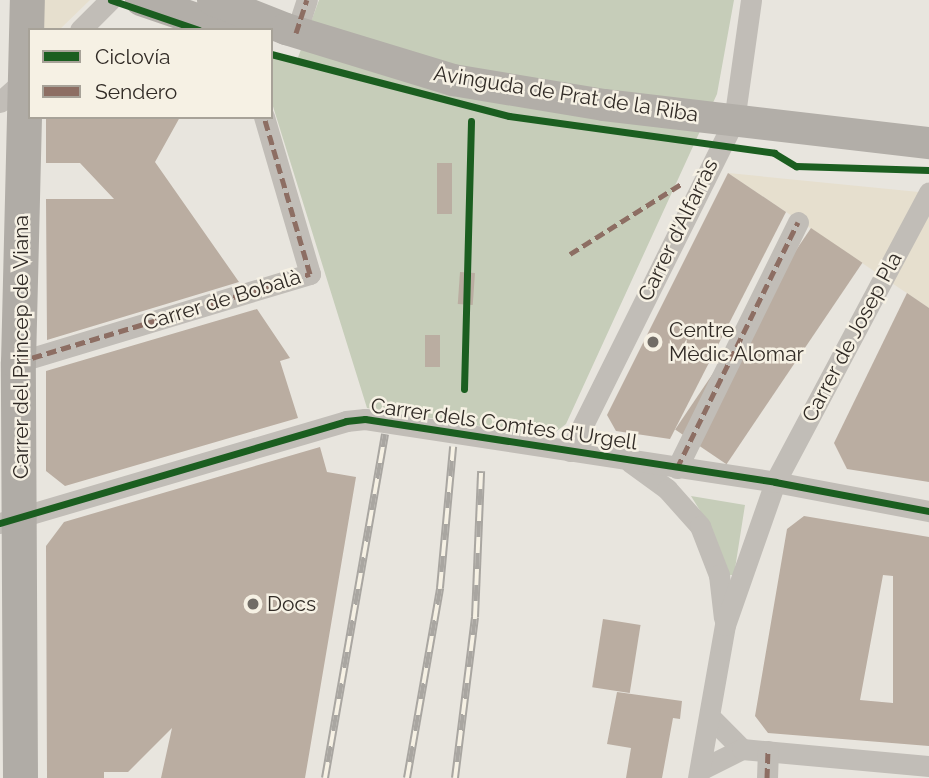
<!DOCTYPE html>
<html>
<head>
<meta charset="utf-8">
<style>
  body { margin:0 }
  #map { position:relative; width:929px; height:778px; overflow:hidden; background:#e8e5de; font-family:Raleway,sans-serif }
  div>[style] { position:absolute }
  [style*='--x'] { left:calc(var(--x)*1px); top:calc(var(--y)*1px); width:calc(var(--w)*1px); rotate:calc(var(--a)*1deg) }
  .green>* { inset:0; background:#c6cdb9 }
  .plaza>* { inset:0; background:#e6dfce }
  .building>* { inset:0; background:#baada1; transform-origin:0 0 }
  .street>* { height:21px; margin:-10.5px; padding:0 10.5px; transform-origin:10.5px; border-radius:10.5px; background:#c1bdb7 }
  .secondary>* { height:32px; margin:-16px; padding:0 16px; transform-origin:16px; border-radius:16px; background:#b2aea8 }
  .primary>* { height:35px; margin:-17.5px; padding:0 17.5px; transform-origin:17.5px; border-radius:17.5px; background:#b0aca6 }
  .rail>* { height:8px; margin-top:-4px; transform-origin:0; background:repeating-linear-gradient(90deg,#f6f1e4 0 16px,#a9a6a1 0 32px); box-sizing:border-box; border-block:2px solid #a9a6a1 }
  .quiet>* { height:5px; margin-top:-2.5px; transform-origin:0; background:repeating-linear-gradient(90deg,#8d6e63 0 10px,transparent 0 15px) }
  .cycleway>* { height:7px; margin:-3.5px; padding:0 3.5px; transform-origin:3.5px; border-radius:3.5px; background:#1b5e20 }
  .dots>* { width:19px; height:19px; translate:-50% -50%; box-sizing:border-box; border:4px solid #f6f1e4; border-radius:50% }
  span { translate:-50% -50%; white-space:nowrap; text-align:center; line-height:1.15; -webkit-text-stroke:5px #f6f1e4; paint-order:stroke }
  .street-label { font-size:21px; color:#312b26 }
  .poi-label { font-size:21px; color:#312b26 }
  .left { translate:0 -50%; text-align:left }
  .legend { position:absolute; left:28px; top:28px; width:245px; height:91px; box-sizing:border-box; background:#f6f1e4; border:2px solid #a7a298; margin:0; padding:9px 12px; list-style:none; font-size:21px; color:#312b26 }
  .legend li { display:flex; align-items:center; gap:14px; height:35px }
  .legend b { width:35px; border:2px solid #a7a298 }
</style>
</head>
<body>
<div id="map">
  <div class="green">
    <div style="clip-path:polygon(319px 0,734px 0,717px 94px,566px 424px,549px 437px,367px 408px,271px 100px,271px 57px,296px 63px)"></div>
    <div style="clip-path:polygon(691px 496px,745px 505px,734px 575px,727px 575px,712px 530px)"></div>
  </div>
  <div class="plaza">
    <div style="clip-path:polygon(38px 0,90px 0,59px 30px,38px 30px)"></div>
    <div style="clip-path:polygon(728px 173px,929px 193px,929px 308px)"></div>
  </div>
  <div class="building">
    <div style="clip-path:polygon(46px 117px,180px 117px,155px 162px,239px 282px,47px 340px,46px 199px,114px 199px,80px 163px,46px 163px)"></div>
    <div style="left:437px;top:163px;width:15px;height:51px"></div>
    <div style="clip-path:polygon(728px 173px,786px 212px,670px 439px,616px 431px,607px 415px)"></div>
    <div style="left:811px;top:228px;width:62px;height:243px;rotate:34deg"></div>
    <div style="left:460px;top:272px;width:15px;height:32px;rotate:4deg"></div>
    <div style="clip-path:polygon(907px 293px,929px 308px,929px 482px,847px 469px,834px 443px)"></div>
    <div style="clip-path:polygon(257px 309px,290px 358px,280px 361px,298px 418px,65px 486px,46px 471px,46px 371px)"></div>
    <div style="left:425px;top:335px;width:15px;height:32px"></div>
    <div style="clip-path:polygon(320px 447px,327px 472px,356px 477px,305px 778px,161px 778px,172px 728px,128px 772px,104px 772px,104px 778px,47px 778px,46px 546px,64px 522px)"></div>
    <div style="clip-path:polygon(evenodd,804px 516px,929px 537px,929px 746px,768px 733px,755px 716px,787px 529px,804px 516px,883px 575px,893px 576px,893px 703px,860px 700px,883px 575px)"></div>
    <div style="left:603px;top:619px;width:38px;height:69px;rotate:9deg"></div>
    <div style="clip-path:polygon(617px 692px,682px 701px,680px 719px,673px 718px,662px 778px,626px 778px,631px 748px,607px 744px)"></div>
  </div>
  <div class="street">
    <div style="--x:80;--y:30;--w:42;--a:-45"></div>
    <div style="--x:296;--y:33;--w:35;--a:-72"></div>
    <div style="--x:0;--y:102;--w:38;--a:-42"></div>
    <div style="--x:18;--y:362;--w:305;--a:-16.8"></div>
    <div style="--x:310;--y:274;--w:164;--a:-106.3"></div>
    <div style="--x:570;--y:451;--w:369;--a:-63.6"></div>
    <div style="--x:734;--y:121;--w:122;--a:-82"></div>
    <div style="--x:630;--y:462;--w:46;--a:36.1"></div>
    <div style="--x:667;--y:489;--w:50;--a:48.3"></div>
    <div style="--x:700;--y:526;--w:53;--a:68.8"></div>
    <div style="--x:719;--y:575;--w:43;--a:83.4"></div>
    <div style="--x:677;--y:468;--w:274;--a:-63.8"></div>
    <div style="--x:0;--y:523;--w:361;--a:-16.4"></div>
    <div style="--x:346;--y:421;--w:19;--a:-6"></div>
    <div style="--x:365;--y:419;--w:415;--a:8.7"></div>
    <div style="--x:775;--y:482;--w:157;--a:10.7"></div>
    <div style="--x:710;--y:717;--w:45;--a:45"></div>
    <div style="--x:700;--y:770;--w:47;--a:-26.6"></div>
    <div style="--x:742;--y:749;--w:188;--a:5.2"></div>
    <div style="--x:698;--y:778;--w:155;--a:-80"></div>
    <div style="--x:725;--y:625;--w:151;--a:-70.7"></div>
    <div style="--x:775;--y:482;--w:328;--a:-62"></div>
    <div style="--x:767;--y:778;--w:27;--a:-88"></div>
  </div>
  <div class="secondary">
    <div style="--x:141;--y:0;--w:92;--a:19"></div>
    <div style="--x:213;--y:0;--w:79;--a:21.7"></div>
    <div style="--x:286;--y:29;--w:175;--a:17"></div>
    <div style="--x:453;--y:80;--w:153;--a:9.4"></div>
    <div style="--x:604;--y:105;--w:327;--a:6.7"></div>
  </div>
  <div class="primary">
    <div style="--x:20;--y:778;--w:416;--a:-90.3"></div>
    <div style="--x:18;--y:362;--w:362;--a:-88.6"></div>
  </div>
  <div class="rail">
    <div style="--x:325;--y:778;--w:349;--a:-80.1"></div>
    <div style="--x:407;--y:778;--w:193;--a:-80.1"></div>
    <div style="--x:440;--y:588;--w:142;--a:-84.7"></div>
    <div style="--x:455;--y:778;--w:162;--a:-82.9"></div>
    <div style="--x:475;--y:617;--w:146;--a:-87.6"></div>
  </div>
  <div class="quiet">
    <div style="--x:296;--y:33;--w:35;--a:-72"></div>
    <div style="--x:570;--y:254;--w:131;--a:-32.2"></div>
    <div style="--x:18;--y:362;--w:305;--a:-16.8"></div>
    <div style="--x:310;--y:274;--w:164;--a:-106.3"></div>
    <div style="--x:677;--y:468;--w:274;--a:-63.8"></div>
    <div style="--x:767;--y:778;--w:27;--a:-88"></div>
  </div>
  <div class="cycleway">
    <div style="--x:111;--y:0;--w:93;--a:18.8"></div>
    <div style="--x:271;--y:54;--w:246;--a:14.6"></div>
    <div style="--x:509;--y:116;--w:268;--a:7.9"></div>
    <div style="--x:774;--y:153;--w:26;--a:31"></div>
    <div style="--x:796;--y:166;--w:133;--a:1.7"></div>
    <div style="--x:464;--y:389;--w:268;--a:-88.5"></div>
    <div style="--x:0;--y:523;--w:361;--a:-16.4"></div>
    <div style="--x:346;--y:421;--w:19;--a:-6"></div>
    <div style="--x:365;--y:419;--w:415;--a:8.7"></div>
    <div style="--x:775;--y:482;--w:157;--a:10.7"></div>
  </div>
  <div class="dots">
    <div style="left:653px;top:342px;background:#716c66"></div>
    <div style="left:253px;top:604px;background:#716c66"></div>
  </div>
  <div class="street-label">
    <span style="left:566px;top:94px;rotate:9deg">Avinguda de Prat de la Riba</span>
    <span style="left:678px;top:230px;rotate:-64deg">Carrer d'Alfarràs</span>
    <span style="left:222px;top:300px;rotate:-17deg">Carrer de Bobalà</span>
    <span style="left:852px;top:337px;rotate:-62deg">Carrer de Josep Pla</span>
    <span style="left:21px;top:347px;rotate:-90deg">Carrer del Princep de Viana</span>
    <span style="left:504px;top:424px;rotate:8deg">Carrer dels Comtes d'Urgell</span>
  </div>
  <div class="poi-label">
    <span class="left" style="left:669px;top:342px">Centre<br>Mèdic Alomar</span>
    <span class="left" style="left:267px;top:604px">Docs</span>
  </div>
  <ul class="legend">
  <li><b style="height:9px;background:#1b5e20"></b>Ciclovía</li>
  <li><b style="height:9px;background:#8d6e63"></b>Sendero</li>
  </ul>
</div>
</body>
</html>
